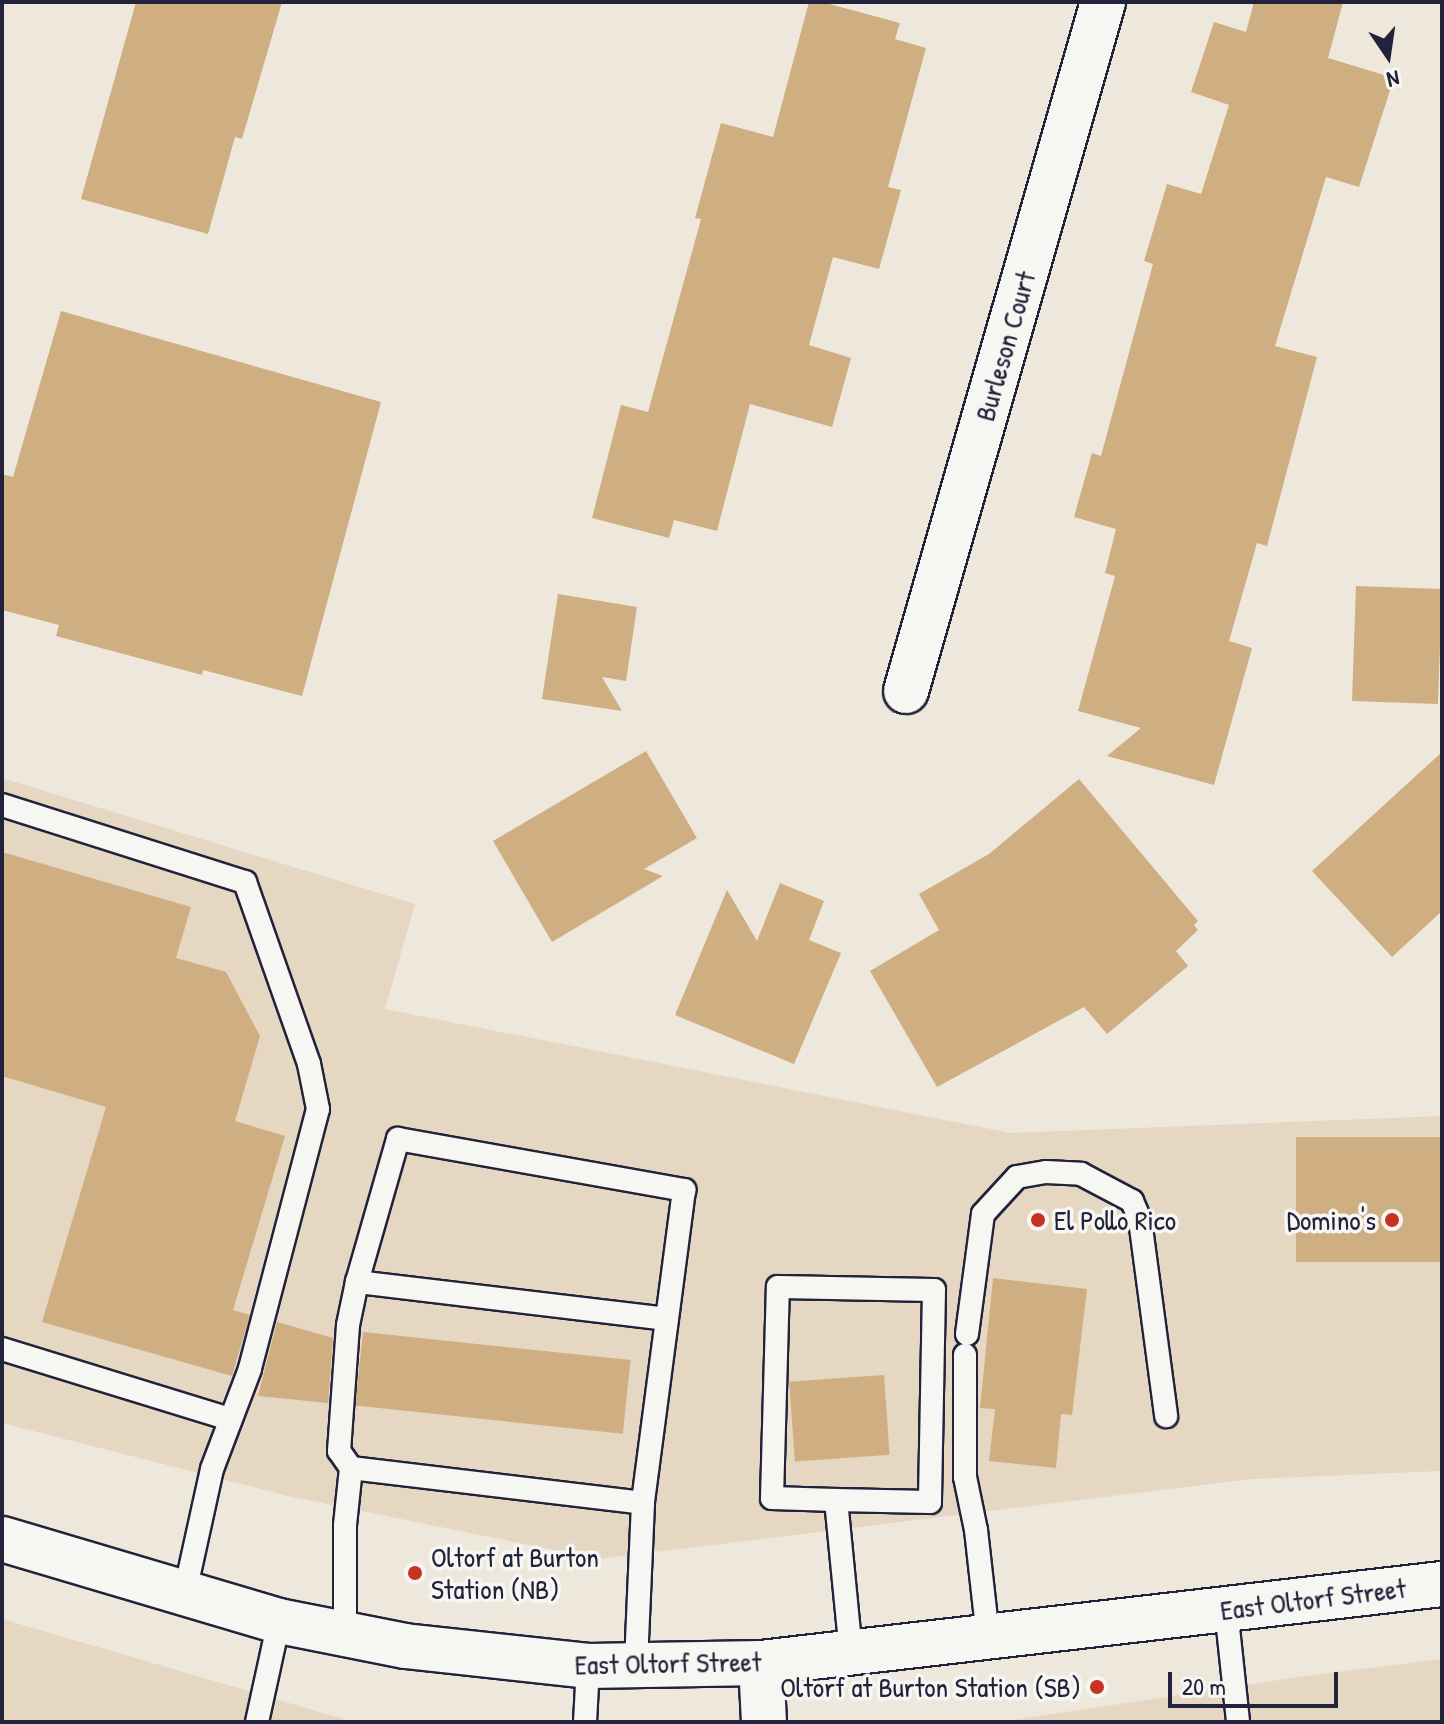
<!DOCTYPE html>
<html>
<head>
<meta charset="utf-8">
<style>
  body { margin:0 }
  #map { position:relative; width:1444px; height:1724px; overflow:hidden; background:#eee8dc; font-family:"Patrick Hand",sans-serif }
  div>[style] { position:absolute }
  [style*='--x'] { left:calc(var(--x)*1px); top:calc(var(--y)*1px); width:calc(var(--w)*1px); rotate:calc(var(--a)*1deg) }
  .built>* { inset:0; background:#e5d7c1 }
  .building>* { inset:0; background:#cfae82; transform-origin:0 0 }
  .roads { filter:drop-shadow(2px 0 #22223b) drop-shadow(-2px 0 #22223b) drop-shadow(0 2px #22223b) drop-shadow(0 -2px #22223b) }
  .service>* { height:22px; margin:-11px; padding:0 11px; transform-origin:11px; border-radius:11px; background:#f6f6f2 }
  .minor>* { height:44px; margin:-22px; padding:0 22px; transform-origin:22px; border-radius:22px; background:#f6f6f2 }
  .tertiary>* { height:44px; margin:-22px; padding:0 22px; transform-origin:22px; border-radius:22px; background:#f6f6f2 }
  .secondary>* { height:44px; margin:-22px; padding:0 22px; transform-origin:22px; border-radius:22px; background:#f6f6f2 }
  .dots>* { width:22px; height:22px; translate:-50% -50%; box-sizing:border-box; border:4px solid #f6f6f2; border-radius:50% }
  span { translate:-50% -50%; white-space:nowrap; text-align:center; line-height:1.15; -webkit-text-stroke:7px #f6f6f2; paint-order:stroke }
  .street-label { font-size:28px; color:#22223b }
  .poi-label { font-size:28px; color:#22223b }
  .left { translate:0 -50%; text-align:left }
  .right { translate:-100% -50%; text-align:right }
  .frame { position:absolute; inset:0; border:4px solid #22223b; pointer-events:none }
  .north { position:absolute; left:1348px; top:16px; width:80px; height:80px; -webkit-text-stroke:6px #f6f6f2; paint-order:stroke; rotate:167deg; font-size:22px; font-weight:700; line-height:32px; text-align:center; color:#22223b }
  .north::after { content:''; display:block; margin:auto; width:28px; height:36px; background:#22223b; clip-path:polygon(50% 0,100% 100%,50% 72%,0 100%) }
  .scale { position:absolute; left:1168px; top:1672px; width:170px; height:36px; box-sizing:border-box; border:4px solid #22223b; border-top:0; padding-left:10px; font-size:24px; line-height:28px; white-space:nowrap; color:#22223b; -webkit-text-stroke:6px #f6f6f2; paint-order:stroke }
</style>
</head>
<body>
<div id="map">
  <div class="built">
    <div style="clip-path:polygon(2px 778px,415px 904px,385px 1009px,1011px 1133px,1442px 1116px,1442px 1471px,1252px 1479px,598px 1559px,288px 1496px,2px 1423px)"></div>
    <div style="clip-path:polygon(2px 1619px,354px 1722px,2px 1722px)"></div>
    <div style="clip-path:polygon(1442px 1659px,1442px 1722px,1000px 1722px,1312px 1675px)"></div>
  </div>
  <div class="building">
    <div style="clip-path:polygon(136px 2px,282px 2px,242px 139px,235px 137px,208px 234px,81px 199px)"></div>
    <div style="clip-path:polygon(809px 2px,822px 2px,900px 23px,895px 39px,926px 48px,888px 187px,901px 190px,879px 269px,833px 257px,809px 345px,851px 358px,832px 427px,750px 404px,717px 531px,674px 520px,669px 538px,592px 518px,621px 405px,648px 412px,701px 219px,695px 218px,721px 123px,773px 137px)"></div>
    <div style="clip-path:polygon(1254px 2px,1343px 2px,1328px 58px,1394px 78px,1359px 187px,1326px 177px,1275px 346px,1317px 357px,1267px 546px,1257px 543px,1229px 641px,1252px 648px,1214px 785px,1107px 756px,1141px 728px,1078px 711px,1115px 576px,1105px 573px,1116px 529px,1074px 517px,1092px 453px,1101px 456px,1153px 264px,1144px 261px,1167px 184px,1201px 194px,1229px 105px,1191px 92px,1214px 22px,1246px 32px)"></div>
    <div style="clip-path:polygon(61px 311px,381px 402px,302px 696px,203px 670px,202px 675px,56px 636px,59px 625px,2px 610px,2px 474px,13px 477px)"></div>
    <div style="left:1356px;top:586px;width:86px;height:115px;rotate:2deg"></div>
    <div style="clip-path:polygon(558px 594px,637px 607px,626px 681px,602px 677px,622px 711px,542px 699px)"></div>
    <div style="clip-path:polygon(646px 751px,697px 838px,644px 869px,663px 876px,552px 942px,493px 841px)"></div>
    <div style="clip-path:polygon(1442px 752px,1442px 911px,1392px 957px,1312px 871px)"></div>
    <div style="clip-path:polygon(1079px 779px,1198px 921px,1194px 925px,1198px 930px,1176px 951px,1188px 966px,1107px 1034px,1084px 1007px,937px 1087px,870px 971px,939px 930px,919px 894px,989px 854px)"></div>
    <div style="clip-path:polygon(2px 852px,191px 907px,176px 958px,226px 972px,260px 1036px,235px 1121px,285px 1136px,233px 1310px,250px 1315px,232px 1376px,42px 1322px,106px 1107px,2px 1076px)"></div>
    <div style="clip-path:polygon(780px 883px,824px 901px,809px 940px,841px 953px,794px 1064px,675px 1015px,727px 890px,757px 941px)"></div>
    <div style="left:1442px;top:1137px;width:125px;height:146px;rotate:90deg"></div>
    <div style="clip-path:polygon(993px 1278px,1087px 1289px,1072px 1415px,1061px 1414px,1056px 1468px,989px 1461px,995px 1409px,980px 1408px)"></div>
    <div style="clip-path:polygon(277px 1322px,333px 1338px,328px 1403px,258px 1396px)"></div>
    <div style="left:363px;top:1332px;width:269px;height:74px;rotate:6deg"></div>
    <div style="left:884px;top:1375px;width:80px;height:95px;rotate:86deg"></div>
  </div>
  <div class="roads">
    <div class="service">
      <div style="--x:2;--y:805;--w:255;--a:17.6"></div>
      <div style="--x:245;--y:882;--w:193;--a:70.6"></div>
      <div style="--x:309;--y:1064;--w:46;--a:78.7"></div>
      <div style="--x:318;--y:1109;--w:269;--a:104.7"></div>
      <div style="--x:250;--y:1369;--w:107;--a:110.8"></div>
      <div style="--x:212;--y:1469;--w:126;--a:102.4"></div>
      <div style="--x:357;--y:1282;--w:149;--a:-74"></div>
      <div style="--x:398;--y:1139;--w:291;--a:10.1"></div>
      <div style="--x:684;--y:1190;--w:316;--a:97.5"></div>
      <div style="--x:967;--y:1334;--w:121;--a:-82.4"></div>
      <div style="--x:983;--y:1214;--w:50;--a:-47.4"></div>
      <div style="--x:1017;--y:1177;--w:29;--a:-10"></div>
      <div style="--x:1046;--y:1172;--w:35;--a:3"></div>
      <div style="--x:1081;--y:1174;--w:58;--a:27.9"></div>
      <div style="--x:1132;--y:1201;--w:21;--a:67"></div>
      <div style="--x:1140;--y:1220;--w:198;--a:82.4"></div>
      <div style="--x:2;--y:1349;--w:239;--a:17.1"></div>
      <div style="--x:965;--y:1355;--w:122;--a:90"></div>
      <div style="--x:965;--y:1477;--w:54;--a:78.3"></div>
      <div style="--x:976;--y:1530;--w:108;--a:83.6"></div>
      <div style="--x:351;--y:1468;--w:21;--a:-125"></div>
      <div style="--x:339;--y:1451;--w:126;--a:-85.9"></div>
      <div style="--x:348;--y:1325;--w:44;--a:-78.2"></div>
      <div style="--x:357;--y:1282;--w:312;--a:6.8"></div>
      <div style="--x:836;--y:1500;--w:64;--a:-178.2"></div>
      <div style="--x:772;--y:1498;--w:211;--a:-88.4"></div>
      <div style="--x:778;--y:1287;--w:156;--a:1.1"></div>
      <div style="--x:934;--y:1290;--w:212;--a:91.1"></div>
      <div style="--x:930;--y:1502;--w:94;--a:-178.8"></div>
      <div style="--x:836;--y:1500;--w:154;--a:84.4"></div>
      <div style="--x:1226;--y:1609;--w:114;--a:83.9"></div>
      <div style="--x:345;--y:1634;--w:109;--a:-90"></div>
      <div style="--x:345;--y:1525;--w:57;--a:-84"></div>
      <div style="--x:351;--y:1468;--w:294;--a:6.8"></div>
      <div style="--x:643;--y:1503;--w:163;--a:92.5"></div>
      <div style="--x:257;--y:1722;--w:103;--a:-77.7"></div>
      <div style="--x:585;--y:1722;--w:56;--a:-86.9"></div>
    </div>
    <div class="minor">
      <div style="--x:906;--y:691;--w:717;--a:-74.04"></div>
    </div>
    <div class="tertiary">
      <div style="--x:761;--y:1663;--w:59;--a:87.1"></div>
    </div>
    <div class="secondary">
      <div style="--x:2;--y:1539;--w:289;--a:16.5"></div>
      <div style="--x:279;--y:1621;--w:128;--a:11.2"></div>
      <div style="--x:405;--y:1646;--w:184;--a:6.2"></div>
      <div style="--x:588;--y:1666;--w:173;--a:-1"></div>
      <div style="--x:761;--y:1663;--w:686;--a:-6.62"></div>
    </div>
  </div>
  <div class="dots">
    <div style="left:1038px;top:1220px;background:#c8321e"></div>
    <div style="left:1392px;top:1220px;background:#c8321e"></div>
    <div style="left:415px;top:1573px;background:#c8321e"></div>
    <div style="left:1097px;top:1687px;background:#c8321e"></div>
  </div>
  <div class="street-label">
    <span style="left:1005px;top:346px;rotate:-74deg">Burleson Court</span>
    <span style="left:1313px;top:1599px;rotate:-7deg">East Oltorf Street</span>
    <span style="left:668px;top:1663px;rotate:-1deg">East Oltorf Street</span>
  </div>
  <div class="poi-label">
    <span class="left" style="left:1054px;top:1220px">El Pollo Rico</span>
    <span class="right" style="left:1376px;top:1220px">Domino's</span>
    <span class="left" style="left:431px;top:1573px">Oltorf at Burton<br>Station (NB)</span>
    <span class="right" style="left:1081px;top:1687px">Oltorf at Burton Station (SB)</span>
  </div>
  <div class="frame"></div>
  <div class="north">N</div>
  <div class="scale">20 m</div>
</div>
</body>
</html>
